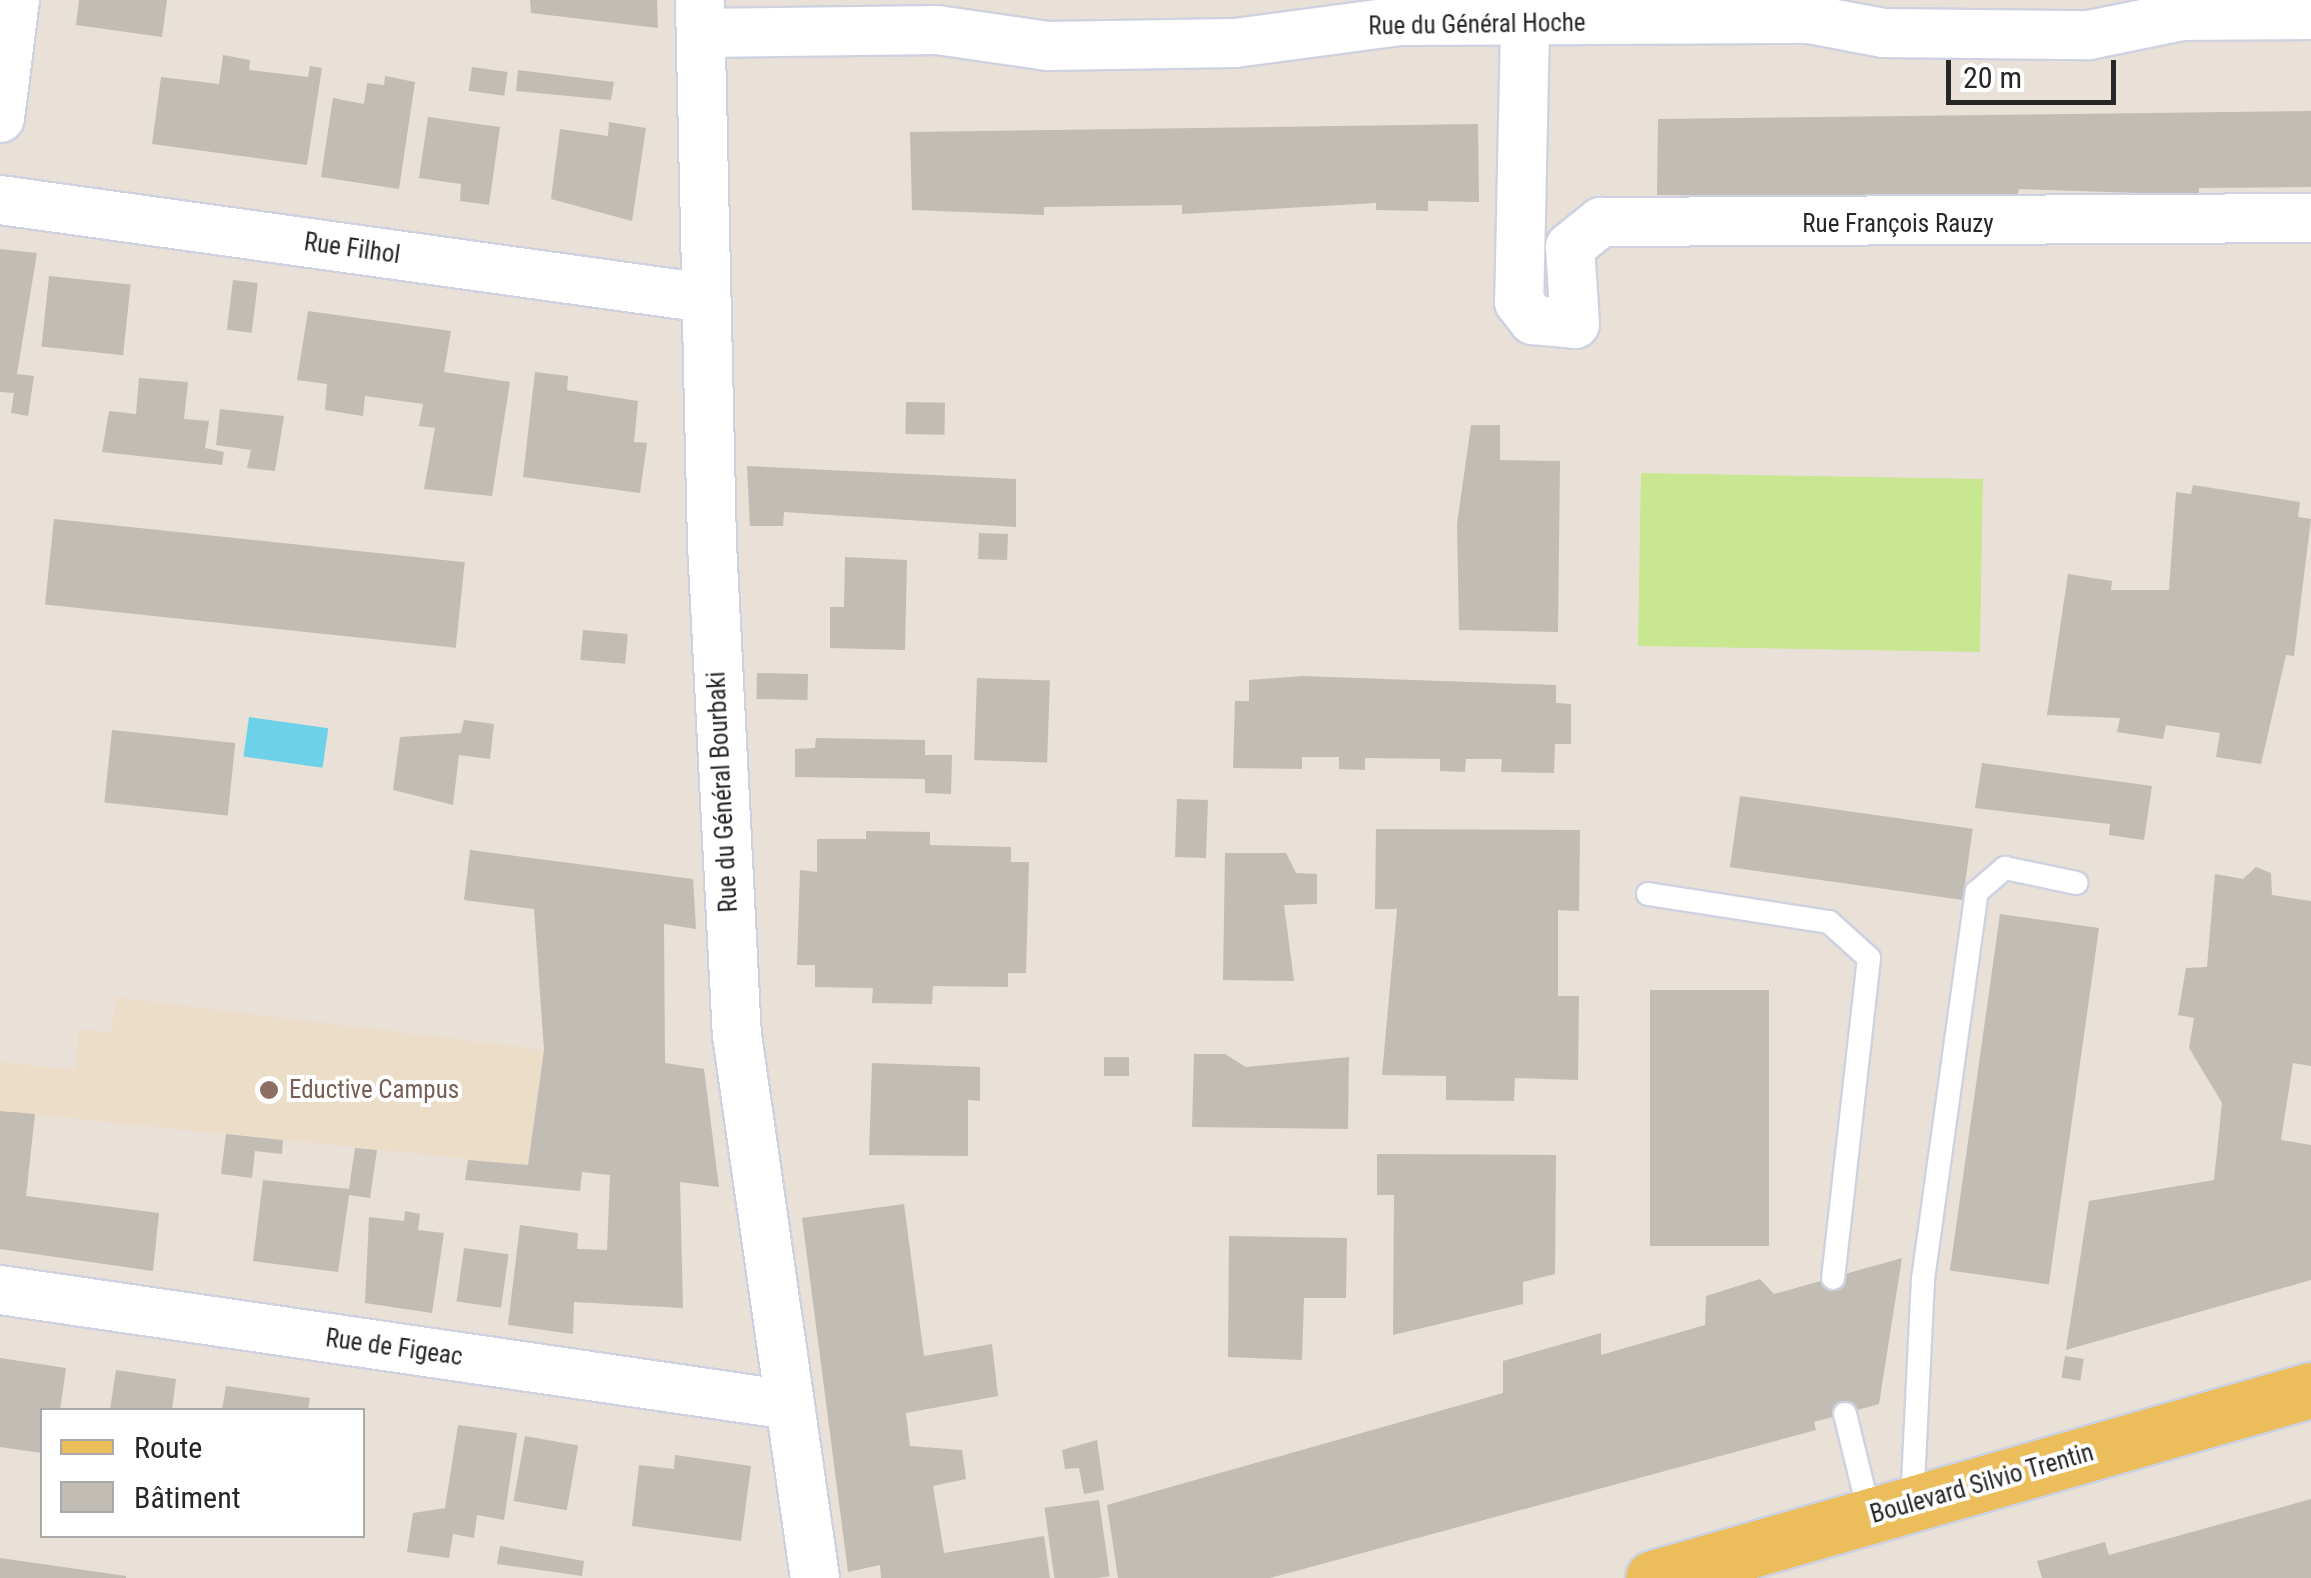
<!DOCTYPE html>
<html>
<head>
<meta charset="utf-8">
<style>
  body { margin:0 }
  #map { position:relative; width:2311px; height:1578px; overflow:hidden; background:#e9e0d8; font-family:"Roboto Condensed",sans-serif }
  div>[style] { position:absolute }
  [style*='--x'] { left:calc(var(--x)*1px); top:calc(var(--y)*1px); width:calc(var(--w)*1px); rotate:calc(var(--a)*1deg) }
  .education>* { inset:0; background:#ebddc7 }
  .pitch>* { inset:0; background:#c9e691; transform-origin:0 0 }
  .water>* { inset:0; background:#6dd2e9; transform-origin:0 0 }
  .building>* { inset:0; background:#c1bcb4; transform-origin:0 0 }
  .roads { filter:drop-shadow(2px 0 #ced2e0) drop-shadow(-2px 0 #ced2e0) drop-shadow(0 2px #ced2e0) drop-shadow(0 -2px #ced2e0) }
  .service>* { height:22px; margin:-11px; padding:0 11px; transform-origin:11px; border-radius:11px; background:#fff }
  .minor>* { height:48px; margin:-24px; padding:0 24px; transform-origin:24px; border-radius:24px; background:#fff }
  .primary>* { height:55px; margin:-27.5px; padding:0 27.5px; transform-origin:27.5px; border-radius:27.5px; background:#ebbe5b }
  .dots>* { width:28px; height:28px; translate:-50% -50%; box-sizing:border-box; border:5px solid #fff; border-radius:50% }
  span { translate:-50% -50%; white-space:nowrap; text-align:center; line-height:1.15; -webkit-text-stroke:8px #fff; paint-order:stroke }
  .street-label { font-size:25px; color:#272727 }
  .education-label { font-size:25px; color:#785e54 }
  .left { translate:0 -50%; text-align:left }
  .legend { position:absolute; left:40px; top:1408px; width:325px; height:130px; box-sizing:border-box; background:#fff; border:2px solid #a9a9a9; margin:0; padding:12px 18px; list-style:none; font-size:30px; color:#272727 }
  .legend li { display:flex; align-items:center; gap:20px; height:50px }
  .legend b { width:50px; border:2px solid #a9a9a9 }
  .scale { position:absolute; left:1946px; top:60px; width:170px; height:45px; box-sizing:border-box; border:5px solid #272727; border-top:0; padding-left:12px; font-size:30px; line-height:35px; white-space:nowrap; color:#272727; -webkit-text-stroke:8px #fff; paint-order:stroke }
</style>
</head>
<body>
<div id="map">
  <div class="education">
    <div style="clip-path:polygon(116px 997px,544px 1050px,528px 1165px,0 1111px,0 1062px,75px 1070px,79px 1029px,111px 1033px)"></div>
  </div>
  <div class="pitch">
    <div style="left:1641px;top:473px;width:342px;height:173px;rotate:1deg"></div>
  </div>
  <div class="water">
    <div style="left:249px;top:717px;width:80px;height:40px;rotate:8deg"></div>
  </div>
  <div class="building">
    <div style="clip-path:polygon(79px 0,167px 0,162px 37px,76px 25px)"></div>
    <div style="clip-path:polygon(530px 0,657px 0,658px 28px,531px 13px)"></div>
    <div style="clip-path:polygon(223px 55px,250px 60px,249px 70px,308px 77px,310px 66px,322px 68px,307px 165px,152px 144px,161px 77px,219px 84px)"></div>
    <div style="left:472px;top:67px;width:36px;height:24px;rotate:8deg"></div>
    <div style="clip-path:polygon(518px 70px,614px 82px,611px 100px,516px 91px)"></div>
    <div style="clip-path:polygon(385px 76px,415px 82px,399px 189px,321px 177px,333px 98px,364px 104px,367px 83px,384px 85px)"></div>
    <div style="clip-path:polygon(2311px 111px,2311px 187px,2199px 188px,2199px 195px,2019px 189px,2017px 198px,1657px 195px,1658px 119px)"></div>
    <div style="clip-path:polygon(428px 117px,500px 127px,489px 205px,460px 201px,461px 184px,419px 178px)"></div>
    <div style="clip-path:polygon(609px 122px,646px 128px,632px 221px,551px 199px,560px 129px,608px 136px)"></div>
    <div style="clip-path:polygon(1478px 124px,1479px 202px,1428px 201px,1428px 211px,1376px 210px,1376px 203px,1182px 214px,1182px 205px,1044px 207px,1044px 215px,912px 210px,910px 132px)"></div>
    <div style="clip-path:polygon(0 249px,37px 253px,17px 374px,34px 376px,28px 416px,11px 413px,14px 393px,0 392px)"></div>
    <div style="left:49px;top:276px;width:82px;height:71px;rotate:6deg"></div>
    <div style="left:233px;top:280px;width:25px;height:50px;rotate:7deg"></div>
    <div style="clip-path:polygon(308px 311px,451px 331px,444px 372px,510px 382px,492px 496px,424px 489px,435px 428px,419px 426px,423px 404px,365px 396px,363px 416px,325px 410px,327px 384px,297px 380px)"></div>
    <div style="clip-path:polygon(535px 372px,568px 376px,567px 390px,638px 401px,634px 442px,647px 443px,640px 493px,523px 477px)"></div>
    <div style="clip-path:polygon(139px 378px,188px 382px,184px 419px,209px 421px,205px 448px,224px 452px,222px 465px,102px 452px,109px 411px,136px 414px)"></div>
    <div style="left:906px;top:402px;width:39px;height:32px;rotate:1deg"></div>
    <div style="clip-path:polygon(220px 409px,284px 416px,275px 471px,247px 468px,251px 450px,216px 445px)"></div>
    <div style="clip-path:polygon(1471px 425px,1500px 425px,1500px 460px,1560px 461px,1558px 632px,1459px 630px,1457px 524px)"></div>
    <div style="clip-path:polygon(747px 466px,1016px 479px,1016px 527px,784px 512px,783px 526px,750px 526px)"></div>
    <div style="clip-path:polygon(2193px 485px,2300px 502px,2298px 517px,2311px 519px,2294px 656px,2286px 655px,2261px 764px,2216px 757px,2220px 733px,2166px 725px,2163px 739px,2117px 732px,2120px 718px,2047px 715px,2068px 574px,2112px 581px,2111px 590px,2169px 590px,2176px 492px,2191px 494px)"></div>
    <div style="left:54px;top:519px;width:413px;height:86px;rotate:6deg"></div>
    <div style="left:979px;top:533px;width:29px;height:26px;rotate:2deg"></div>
    <div style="clip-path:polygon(845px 557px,907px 560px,905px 650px,830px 648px,830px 607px,844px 607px)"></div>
    <div style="left:583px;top:630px;width:45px;height:30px;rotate:5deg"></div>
    <div style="left:757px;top:673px;width:51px;height:26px;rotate:1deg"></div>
    <div style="clip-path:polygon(1302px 676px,1556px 685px,1556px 703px,1571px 704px,1571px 744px,1555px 744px,1554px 773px,1501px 772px,1502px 759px,1466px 759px,1465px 772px,1440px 771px,1440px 759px,1365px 758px,1365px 770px,1339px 769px,1339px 757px,1302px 757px,1302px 769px,1233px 768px,1235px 701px,1249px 701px,1249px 680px)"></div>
    <div style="left:977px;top:678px;width:73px;height:82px;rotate:2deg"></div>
    <div style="clip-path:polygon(464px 720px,494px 724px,490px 759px,459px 755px,453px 805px,393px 790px,400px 737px,461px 733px)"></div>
    <div style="left:112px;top:730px;width:124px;height:73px;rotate:6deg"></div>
    <div style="clip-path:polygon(816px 738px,925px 740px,925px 755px,952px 755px,951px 794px,925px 793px,925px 779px,795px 777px,795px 749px,815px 748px)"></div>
    <div style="clip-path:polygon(1982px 763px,2152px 786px,2144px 840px,2109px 835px,2110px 824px,1975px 808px)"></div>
    <div style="left:1740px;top:796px;width:235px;height:72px;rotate:8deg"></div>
    <div style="left:1177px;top:799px;width:31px;height:58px;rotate:2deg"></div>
    <div style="clip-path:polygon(1376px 829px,1580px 830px,1579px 911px,1558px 910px,1558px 996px,1579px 996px,1578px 1080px,1515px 1078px,1514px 1101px,1446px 1100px,1446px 1076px,1382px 1075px,1397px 909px,1375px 909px)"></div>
    <div style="clip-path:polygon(866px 831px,930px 832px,930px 845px,1011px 847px,1011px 862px,1029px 862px,1026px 973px,1008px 973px,1008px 987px,933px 986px,932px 1004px,872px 1003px,873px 988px,815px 987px,815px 965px,797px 965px,800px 870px,817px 872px,817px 839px,866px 839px)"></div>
    <div style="clip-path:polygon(470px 850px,693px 879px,696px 929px,664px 924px,665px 1063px,704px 1069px,719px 1187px,680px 1182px,683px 1308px,574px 1302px,573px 1334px,508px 1325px,520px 1225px,578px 1233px,577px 1249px,607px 1250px,610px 1175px,582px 1172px,580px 1191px,465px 1180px,468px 1160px,528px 1165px,544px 1050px,534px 909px,464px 900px)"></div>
    <div style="clip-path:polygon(1225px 853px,1286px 853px,1296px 873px,1317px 874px,1317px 904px,1284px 905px,1294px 981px,1223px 980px)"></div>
    <div style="clip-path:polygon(2256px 867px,2271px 873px,2272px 895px,2311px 901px,2311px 1066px,2293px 1063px,2281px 1140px,2311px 1145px,2311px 1280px,2066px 1350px,2089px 1201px,2214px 1180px,2222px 1103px,2189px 1048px,2194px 1018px,2178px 1015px,2186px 968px,2207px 967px,2215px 874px,2243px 879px)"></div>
    <div style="left:2000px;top:914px;width:100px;height:360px;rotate:8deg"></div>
    <div style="left:1650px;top:990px;width:119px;height:256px"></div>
    <div style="clip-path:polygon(1194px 1054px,1225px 1054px,1246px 1067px,1349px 1057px,1348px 1129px,1192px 1127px)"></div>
    <div style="left:1104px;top:1057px;width:25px;height:19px"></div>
    <div style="clip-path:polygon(872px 1063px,980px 1067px,980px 1101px,968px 1100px,968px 1156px,869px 1155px)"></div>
    <div style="clip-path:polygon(0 1111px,35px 1114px,26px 1196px,159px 1213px,153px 1271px,0 1249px)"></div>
    <div style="clip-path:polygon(226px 1134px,283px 1140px,282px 1154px,255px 1151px,252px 1178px,221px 1174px)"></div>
    <div style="clip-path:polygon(355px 1148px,377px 1150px,370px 1198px,349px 1195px,338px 1272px,253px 1261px,263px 1180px,349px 1189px)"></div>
    <div style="clip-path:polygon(1377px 1154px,1556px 1155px,1555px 1274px,1523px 1282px,1523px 1304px,1393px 1335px,1394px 1195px,1377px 1195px)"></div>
    <div style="clip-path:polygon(904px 1204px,924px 1356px,992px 1344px,998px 1396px,906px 1413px,910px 1446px,962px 1450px,966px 1479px,933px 1486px,944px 1553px,1044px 1536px,1050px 1578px,881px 1578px,880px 1565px,848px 1572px,802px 1218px)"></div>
    <div style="clip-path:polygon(405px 1211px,420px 1214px,418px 1230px,444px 1233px,432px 1313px,365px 1303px,369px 1217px,404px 1221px)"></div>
    <div style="clip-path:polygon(1229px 1236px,1347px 1238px,1346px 1298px,1304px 1298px,1302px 1360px,1228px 1357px)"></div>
    <div style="left:464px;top:1248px;width:45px;height:54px;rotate:8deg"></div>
    <div style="clip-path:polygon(1902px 1258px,1879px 1404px,1814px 1422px,1816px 1430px,1270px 1578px,1118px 1578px,1107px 1505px,1503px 1393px,1503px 1361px,1601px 1333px,1601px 1355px,1705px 1325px,1706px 1296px,1760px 1279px,1774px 1294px)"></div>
    <div style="left:2065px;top:1356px;width:19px;height:22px;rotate:9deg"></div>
    <div style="clip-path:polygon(0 1358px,66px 1368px,60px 1410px,42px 1410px,42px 1453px,0 1447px)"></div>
    <div style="clip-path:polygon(116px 1370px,176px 1379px,172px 1410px,110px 1410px)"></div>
    <div style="clip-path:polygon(226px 1386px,310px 1398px,308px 1410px,222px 1410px)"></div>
    <div style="clip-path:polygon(458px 1425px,517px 1433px,504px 1520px,477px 1515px,474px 1538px,453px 1534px,449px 1558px,407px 1552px,413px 1513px,445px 1508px)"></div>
    <div style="left:525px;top:1436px;width:54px;height:66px;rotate:10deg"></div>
    <div style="clip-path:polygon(1097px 1440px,1104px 1490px,1084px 1494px,1079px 1468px,1065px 1469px,1062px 1450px)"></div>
    <div style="clip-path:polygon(675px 1455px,751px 1466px,741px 1541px,632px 1526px,639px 1465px,674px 1469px)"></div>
    <div style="clip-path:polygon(2311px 1499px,2311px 1578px,2042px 1578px,2037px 1561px,2105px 1542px,2109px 1555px)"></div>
    <div style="left:1099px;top:1500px;width:77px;height:55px;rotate:82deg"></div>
    <div style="clip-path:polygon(500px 1546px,584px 1561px,582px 1576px,497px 1564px)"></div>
    <div style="clip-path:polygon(0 1558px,126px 1576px,126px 1578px,0 1578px)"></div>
  </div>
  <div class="roads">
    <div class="service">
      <div style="--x:1648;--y:894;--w:183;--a:8.8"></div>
      <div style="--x:1829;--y:922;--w:54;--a:42"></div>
      <div style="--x:1869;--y:958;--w:322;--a:96.4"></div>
      <div style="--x:1845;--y:1414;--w:105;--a:76.2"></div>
      <div style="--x:1912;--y:1504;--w:225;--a:-87.2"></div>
      <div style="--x:1923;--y:1279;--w:391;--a:-82.1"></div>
      <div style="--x:1977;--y:892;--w:37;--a:-41"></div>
      <div style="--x:2005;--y:868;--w:73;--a:11.9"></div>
    </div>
    <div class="minor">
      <div style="--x:700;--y:3;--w:541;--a:88.73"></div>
      <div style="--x:712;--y:544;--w:492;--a:87.1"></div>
      <div style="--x:737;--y:1035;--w:549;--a:81.83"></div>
      <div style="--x:1525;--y:25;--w:277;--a:91.2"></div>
      <div style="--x:1519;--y:302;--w:23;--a:52"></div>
      <div style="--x:1533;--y:320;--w:42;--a:5.4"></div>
      <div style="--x:1575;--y:324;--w:77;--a:-93.7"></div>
      <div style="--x:1570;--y:247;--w:40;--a:-39"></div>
      <div style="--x:1601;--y:222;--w:710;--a:-0.32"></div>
      <div style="--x:701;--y:33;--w:236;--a:-0.7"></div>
      <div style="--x:937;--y:30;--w:112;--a:8.2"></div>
      <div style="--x:1048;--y:46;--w:187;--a:-0.9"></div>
      <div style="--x:1235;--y:43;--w:165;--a:-7.6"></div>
      <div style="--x:1399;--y:21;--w:410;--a:-0.3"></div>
      <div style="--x:1809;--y:19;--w:75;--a:10.7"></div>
      <div style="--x:1883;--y:33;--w:206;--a:0.6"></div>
      <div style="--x:2089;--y:35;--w:95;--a:-11.5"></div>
      <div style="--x:2182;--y:16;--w:129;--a:-0.4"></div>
      <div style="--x:0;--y:118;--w:119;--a:-82.8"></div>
      <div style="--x:0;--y:200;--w:712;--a:7.91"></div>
      <div style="--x:0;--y:1290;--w:797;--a:8.29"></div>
    </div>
    <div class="primary">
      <div style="--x:1653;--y:1578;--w:684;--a:-15.95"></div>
    </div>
  </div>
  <div class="dots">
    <div style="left:269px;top:1090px;background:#8d6e63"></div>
  </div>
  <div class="street-label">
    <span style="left:1477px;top:25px;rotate:-1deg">Rue du Général Hoche</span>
    <span style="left:1898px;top:224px">Rue François Rauzy</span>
    <span style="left:352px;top:249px;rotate:8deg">Rue Filhol</span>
    <span style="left:723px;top:792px;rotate:-93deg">Rue du Général Bourbaki</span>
    <span style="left:394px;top:1348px;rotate:8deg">Rue de Figeac</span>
    <span style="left:1982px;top:1484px;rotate:-16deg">Boulevard Silvio Trentin</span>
  </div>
  <div class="education-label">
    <span class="left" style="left:289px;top:1090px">Eductive Campus</span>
  </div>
  <ul class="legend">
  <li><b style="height:12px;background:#ebbe5b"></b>Route</li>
  <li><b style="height:28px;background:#c1bcb4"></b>Bâtiment</li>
  </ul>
  <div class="scale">20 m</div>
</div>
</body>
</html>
